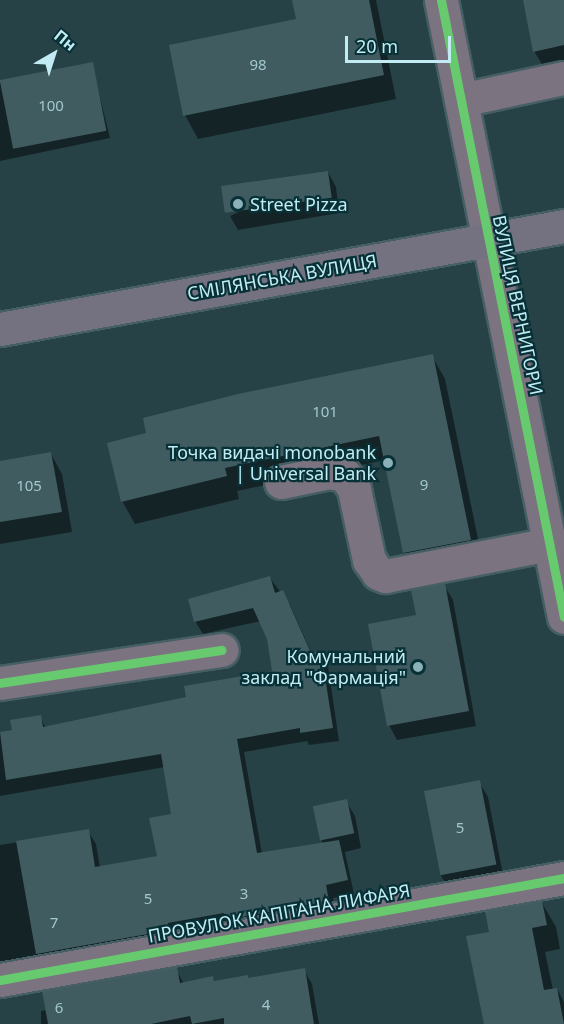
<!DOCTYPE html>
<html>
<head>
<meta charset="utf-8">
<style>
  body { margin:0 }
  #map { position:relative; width:564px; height:1024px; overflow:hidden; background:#274247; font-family:"Noto Sans",sans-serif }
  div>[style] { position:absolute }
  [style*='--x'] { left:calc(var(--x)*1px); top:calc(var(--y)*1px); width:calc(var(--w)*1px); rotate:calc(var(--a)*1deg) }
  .shadow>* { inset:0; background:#0007 }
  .building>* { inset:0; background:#405c60; transform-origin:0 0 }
  .roads { filter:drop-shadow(2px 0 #455f64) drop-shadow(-2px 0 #455f64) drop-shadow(0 2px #455f64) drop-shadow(0 -2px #455f64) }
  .minor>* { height:33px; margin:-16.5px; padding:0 16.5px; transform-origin:16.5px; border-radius:16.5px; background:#7b737f }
  .major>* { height:33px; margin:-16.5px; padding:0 16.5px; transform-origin:16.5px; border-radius:16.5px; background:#747280 }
  .cycleway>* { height:9px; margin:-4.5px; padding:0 4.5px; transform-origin:4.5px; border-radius:4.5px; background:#67ca6e }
  .dots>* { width:16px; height:16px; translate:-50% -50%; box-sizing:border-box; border:3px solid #073137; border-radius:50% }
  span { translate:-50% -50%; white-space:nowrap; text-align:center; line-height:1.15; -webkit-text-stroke:4.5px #073137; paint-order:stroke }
  .number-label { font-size:15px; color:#a1c8ce }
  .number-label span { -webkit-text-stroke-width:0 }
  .poi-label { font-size:18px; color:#c1ecf3 }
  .left { translate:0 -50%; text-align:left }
  .right { translate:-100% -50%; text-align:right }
  .street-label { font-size:18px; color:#c1ecf3 }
  .north { position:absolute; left:24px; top:24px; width:60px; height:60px; -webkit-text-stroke:4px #073137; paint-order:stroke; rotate:39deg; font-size:16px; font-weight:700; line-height:24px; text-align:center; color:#c1ecf3 }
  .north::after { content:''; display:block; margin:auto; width:21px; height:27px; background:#c1ecf3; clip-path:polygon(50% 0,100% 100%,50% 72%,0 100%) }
  .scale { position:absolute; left:345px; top:36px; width:106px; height:27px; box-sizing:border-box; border:3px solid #c1ecf3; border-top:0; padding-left:8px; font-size:18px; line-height:21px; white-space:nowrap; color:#c1ecf3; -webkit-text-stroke:4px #073137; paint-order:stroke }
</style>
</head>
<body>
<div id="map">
  <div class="shadow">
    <div style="clip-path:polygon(294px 0,376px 0,396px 99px,198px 139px,185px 115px,298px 21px)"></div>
    <div style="clip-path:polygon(524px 0,564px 0,564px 68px,546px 71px,534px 51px)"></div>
    <div style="clip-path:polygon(92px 64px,110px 138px,0 161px,0 82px)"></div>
    <div style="clip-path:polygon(328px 172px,336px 187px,339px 213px,238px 230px,230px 216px)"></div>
    <div style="clip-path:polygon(432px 356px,445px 379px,483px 563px,417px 576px,404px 553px,385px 460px,237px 491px,239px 499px,135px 524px,122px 501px)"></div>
    <div style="clip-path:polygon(51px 454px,62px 474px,72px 532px,0 544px,0 462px)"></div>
    <div style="clip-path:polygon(270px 578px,290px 605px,312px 654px,321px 653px,328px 666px,339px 741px,309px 745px,307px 741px,244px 752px,262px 854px,324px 844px,321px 840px,346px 801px,355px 816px,361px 848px,345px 852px,354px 894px,333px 898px,336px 915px,0 966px,0 845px,88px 831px,96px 844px,100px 868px,158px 858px,173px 815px,165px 767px,0 796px,0 733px,14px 731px,40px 717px,46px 728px,188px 698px,273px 673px,269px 639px,261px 621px,203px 634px,195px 621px)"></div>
    <div style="clip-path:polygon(444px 585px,453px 600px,476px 726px,397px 740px,389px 725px,417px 616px)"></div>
    <div style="clip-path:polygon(479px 782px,488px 797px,504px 880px,450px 890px,441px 876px)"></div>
    <div style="clip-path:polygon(542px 903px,556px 927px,560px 949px,545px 952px,553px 990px,557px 989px,564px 1002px,564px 1024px,486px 1024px,491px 933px)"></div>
    <div style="clip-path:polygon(176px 969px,184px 984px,213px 978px,215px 982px,249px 980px,304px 970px,312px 984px,319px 1024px,41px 1024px,41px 1011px,76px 1005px)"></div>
  </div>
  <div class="building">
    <div style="clip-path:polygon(292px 0,369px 0,384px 75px,183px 116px,169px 45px,296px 19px)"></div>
    <div style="clip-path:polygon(523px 0,564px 0,564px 45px,533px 52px)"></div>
    <div style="left:93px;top:62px;width:70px;height:95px;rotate:79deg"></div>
    <div style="left:328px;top:171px;width:27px;height:108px;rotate:82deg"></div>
    <div style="clip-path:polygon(433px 354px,471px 540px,403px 553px,379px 436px,225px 468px,227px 476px,121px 502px,107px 443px,146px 433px,143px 418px,238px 394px)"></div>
    <div style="clip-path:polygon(51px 452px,62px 512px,0 522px,0 461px)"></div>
    <div style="clip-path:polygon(270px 576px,275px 593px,283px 590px,311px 653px,321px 651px,333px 728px,300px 733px,300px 728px,237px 739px,257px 853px,339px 840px,348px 880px,326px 885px,329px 901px,225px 920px,224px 913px,168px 923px,170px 930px,36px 954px,16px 841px,89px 829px,95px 867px,157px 856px,149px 818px,171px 814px,161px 754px,6px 780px,0 732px,12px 730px,10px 720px,41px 715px,43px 727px,186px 697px,184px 686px,272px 671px,267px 639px,253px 608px,194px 622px,188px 599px)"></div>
    <div style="clip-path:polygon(445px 583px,469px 711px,387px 726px,368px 624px,416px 615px,411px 590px)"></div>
    <div style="left:480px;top:780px;width:86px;height:57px;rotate:79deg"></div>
    <div style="left:347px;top:799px;width:35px;height:35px;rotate:78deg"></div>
    <div style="clip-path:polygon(542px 901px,547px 925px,532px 928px,544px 990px,557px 988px,564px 1024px,484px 1024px,466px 936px,489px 932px,485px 911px)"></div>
    <div style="clip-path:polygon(177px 967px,180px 983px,213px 976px,214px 981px,248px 975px,248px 978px,305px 968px,314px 1024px,224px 1024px,224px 1018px,192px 1024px,190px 1016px,151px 1024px,48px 1024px,42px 991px)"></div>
  </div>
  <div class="roads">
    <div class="minor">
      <div style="--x:441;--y:0;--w:629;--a:78.73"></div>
      <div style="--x:461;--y:100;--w:105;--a:-12.1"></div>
      <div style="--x:281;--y:482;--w:49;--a:-11.8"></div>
      <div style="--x:329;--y:472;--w:16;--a:11"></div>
      <div style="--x:345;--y:475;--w:17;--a:57"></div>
      <div style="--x:354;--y:489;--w:73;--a:78.1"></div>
      <div style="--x:369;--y:560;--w:16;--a:55"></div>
      <div style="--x:378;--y:573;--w:8;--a:23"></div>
      <div style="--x:385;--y:576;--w:167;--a:-11"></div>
      <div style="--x:0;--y:683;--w:224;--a:-8.5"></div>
      <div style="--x:0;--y:980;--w:573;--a:-10.25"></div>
    </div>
    <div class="major">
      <div style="--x:0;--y:329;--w:573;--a:-10.35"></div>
    </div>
  </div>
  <div class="cycleway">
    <div style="--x:441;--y:0;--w:629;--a:78.73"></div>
    <div style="--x:0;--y:683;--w:224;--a:-8.5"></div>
    <div style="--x:0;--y:980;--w:573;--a:-10.25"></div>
  </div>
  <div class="dots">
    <div style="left:238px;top:204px;background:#8bb0b7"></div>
    <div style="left:388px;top:463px;background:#8bb0b7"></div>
    <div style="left:418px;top:667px;background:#8bb0b7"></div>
  </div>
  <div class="number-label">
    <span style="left:258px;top:65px">98</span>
    <span style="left:51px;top:106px">100</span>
    <span style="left:325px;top:412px">101</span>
    <span style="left:424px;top:485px">9</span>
    <span style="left:29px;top:486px">105</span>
    <span style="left:460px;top:828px">5</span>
    <span style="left:244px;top:894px">3</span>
    <span style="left:148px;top:899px">5</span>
    <span style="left:54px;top:923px">7</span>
    <span style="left:266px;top:1005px">4</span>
    <span style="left:59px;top:1008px">6</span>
  </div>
  <div class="poi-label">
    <span class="left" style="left:250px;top:204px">Street Pizza</span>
    <span class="right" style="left:376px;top:463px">Точка видачі monobank<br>| Universal Bank</span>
    <span class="right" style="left:406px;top:667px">Комунальний<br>заклад "Фармація"</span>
  </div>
  <div class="street-label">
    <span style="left:282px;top:277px;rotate:-10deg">СМІЛЯНСЬКА ВУЛИЦЯ</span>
    <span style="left:518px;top:305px;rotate:78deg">ВУЛИЦЯ ВЕРНИГОРИ</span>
    <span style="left:279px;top:913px;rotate:-10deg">ПРОВУЛОК КАПІТАНА ЛИФАРЯ</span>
  </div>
  <div class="north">Пн</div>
  <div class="scale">20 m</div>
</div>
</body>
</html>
